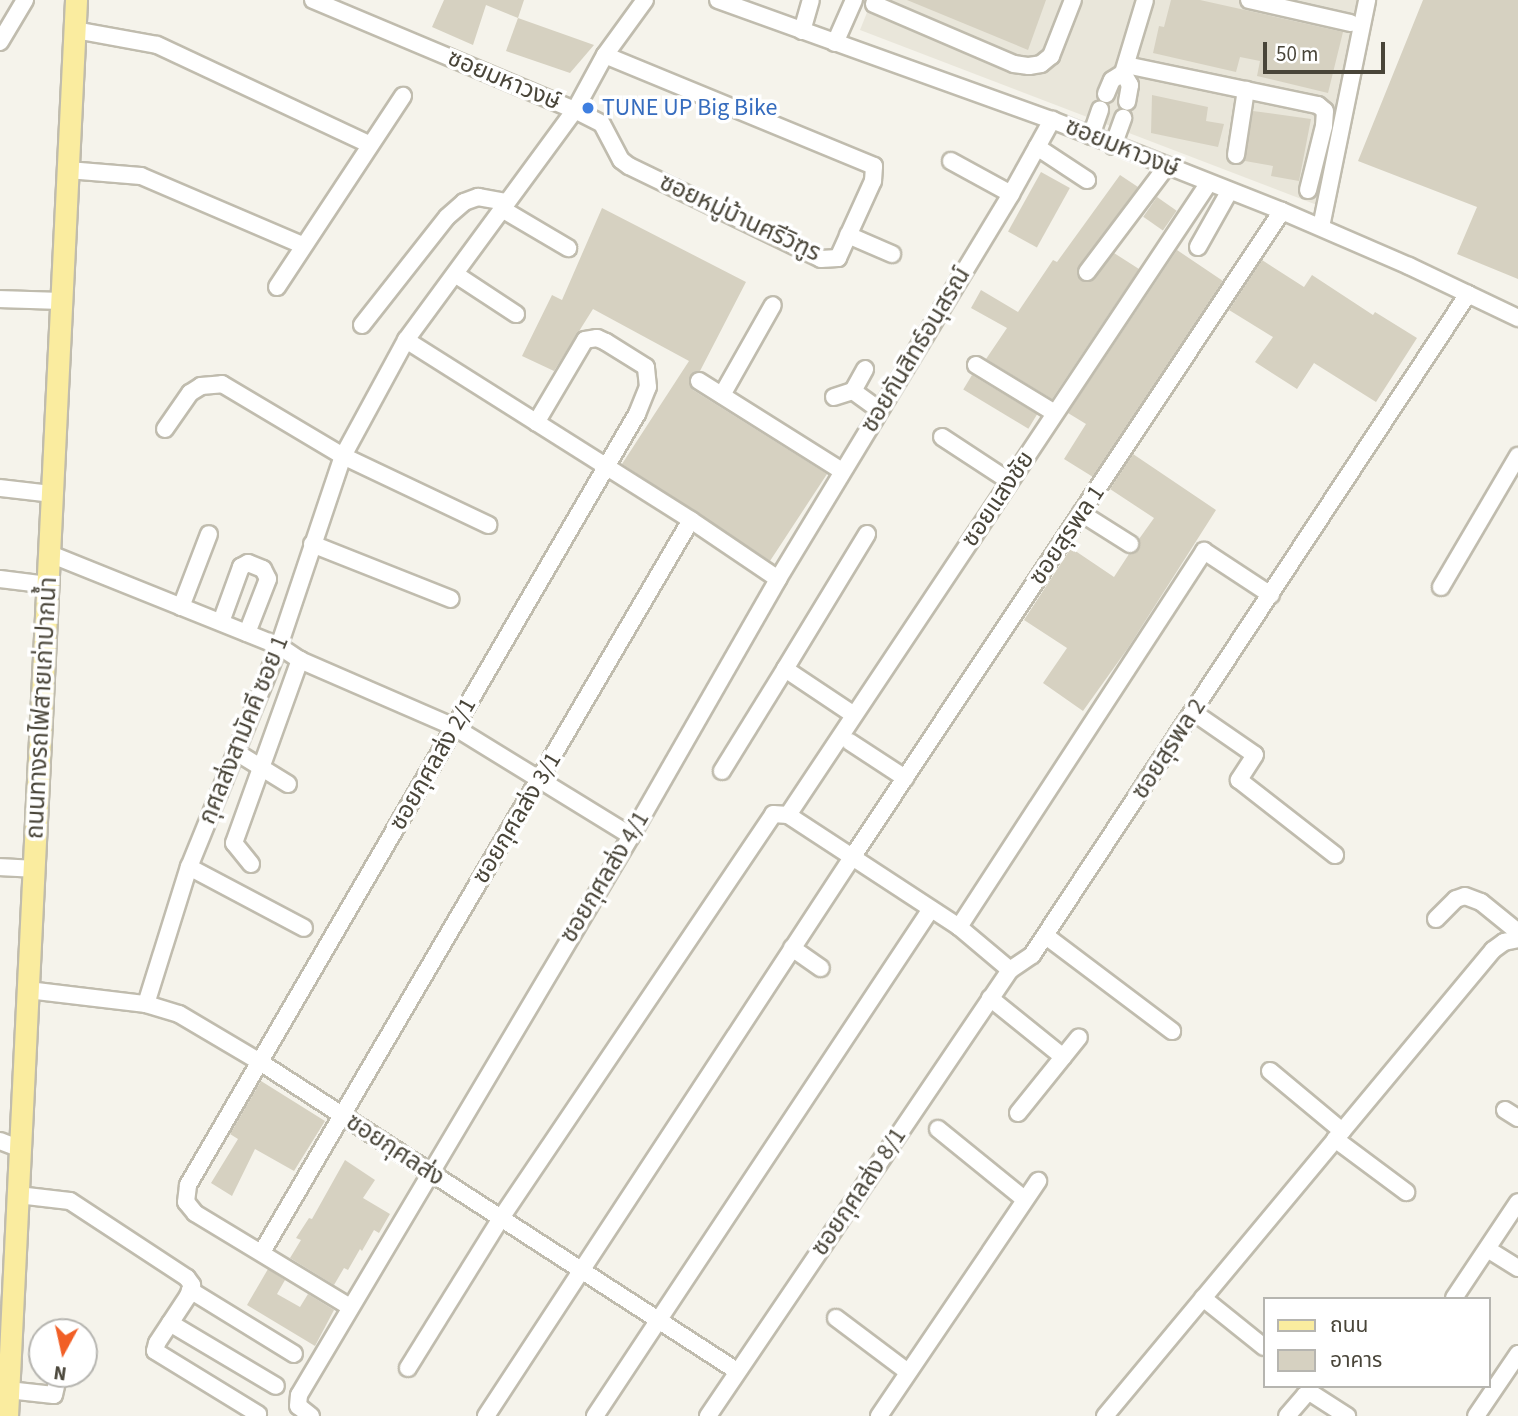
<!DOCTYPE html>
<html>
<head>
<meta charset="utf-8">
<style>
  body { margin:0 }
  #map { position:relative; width:1518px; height:1416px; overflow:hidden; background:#f5f3eb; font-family:"Source Sans 3","Noto Sans Thai",sans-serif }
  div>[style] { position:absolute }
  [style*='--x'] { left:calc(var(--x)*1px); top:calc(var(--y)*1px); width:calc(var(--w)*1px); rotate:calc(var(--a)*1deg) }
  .residential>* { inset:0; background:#e9e6da }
  .building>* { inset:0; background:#d6d1c1; transform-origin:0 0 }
  .roads { filter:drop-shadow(2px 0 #c0bcae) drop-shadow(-2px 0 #c0bcae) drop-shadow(0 2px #c0bcae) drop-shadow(0 -2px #c0bcae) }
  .minor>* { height:16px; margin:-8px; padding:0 8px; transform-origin:8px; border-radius:8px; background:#fff }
  .major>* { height:21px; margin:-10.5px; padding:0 10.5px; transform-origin:10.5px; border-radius:10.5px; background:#faec9f }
  .dots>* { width:19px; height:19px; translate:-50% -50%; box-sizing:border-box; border:4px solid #fff; border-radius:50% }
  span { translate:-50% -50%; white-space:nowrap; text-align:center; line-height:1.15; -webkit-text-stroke:7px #fff; paint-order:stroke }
  .street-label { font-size:24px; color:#494539 }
  .shop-label { font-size:24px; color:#366cbe }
  .left { translate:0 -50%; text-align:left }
  .legend { position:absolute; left:1263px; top:1297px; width:228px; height:91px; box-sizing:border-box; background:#fff; border:2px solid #b6b5b0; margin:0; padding:9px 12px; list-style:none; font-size:21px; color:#494539 }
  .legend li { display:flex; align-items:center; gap:14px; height:35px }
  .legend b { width:35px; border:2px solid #b6b5b0 }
  .north { position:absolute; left:28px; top:1318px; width:70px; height:70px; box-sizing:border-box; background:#fff; border:2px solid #b6b5b0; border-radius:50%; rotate:188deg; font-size:19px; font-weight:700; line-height:28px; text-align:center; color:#494539 }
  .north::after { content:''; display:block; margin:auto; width:24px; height:32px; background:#f15f26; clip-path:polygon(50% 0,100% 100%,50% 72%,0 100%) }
  .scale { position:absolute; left:1263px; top:42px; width:122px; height:32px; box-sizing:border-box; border:4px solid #494539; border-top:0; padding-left:9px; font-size:21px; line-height:24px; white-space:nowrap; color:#494539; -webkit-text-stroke:5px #fff; paint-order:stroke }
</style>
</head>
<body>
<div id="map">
  <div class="residential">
    <div style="clip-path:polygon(872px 0,1360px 0,1317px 205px,860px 30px)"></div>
  </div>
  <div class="building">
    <div style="clip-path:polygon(444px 0,524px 0,518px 18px,486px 5px,473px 45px,432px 27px)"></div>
    <div style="clip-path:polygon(907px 0,1046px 0,1028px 50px)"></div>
    <div style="clip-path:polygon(1171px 0,1200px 0,1343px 32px,1328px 93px,1257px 76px,1260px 61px,1240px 57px,1236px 72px,1153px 53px,1159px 26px,1164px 27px)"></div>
    <div style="clip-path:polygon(1423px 0,1518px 0,1518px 279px,1457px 254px,1477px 207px,1358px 161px)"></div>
    <div style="clip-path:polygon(518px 18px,594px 45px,570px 73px,506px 51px)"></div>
    <div style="clip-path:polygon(1152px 95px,1208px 107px,1206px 121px,1224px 124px,1218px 147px,1151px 133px)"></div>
    <div style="clip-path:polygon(1253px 111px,1311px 119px,1299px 181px,1271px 176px,1273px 166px,1245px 161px)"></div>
    <div style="left:1041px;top:172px;width:33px;height:68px;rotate:29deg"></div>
    <div style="clip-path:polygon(1120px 175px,1138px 187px,1079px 266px,1077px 275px,1081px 281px,1092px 281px,1114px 253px,1139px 269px,1052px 399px,986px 359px,1007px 328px,971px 308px,981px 290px,1018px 312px,1053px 260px,1057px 262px)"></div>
    <div style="left:1157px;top:197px;width:24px;height:24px;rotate:35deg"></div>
    <div style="clip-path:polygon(602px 208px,746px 282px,700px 371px,691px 375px,689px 381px,693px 390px,827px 474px,770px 561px,622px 464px,689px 361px,593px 309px,554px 371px,522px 356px,552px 295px,562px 300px)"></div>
    <div style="clip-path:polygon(1177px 250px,1223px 281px,1093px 477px,1064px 459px,1086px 424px,1068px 413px)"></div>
    <div style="clip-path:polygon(1262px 260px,1304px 287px,1312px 275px,1373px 315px,1375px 312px,1417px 338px,1376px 402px,1314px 363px,1297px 389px,1255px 362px,1273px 337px,1229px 310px)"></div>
    <div style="left:972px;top:375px;width:76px;height:17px;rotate:31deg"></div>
    <div style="clip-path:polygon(1133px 454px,1216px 510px,1128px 648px,1083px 711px,1043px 683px,1067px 648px,1024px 620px,1071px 548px,1114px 577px,1129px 554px,1138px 550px,1139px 539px,1154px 518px,1110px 489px)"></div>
    <div style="clip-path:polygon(261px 1081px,325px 1121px,294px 1171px,255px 1149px,232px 1196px,211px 1183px,238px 1139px,230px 1134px)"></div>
    <div style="clip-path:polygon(345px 1160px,375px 1180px,363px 1198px,390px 1214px,379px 1233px,374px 1230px,362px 1251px,360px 1249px,348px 1270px,344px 1268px,334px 1285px,290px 1258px,301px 1240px,296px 1238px,309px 1218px,312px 1219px)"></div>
    <div style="clip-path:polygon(268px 1269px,285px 1280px,277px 1294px,300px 1307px,308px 1294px,334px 1310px,315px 1346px,247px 1305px)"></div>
  </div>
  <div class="roads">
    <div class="minor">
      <div style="--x:313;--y:0;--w:284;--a:22.8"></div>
      <div style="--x:575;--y:110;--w:63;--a:-61.4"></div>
      <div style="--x:605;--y:55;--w:68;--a:-54"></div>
      <div style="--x:718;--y:0;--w:355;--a:19.8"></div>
      <div style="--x:1052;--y:120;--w:247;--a:21.6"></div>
      <div style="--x:1282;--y:211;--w:138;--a:23.4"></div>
      <div style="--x:1409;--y:266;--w:121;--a:25.5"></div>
      <div style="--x:1249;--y:0;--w:104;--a:12.8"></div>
      <div style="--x:874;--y:4;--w:152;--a:23.2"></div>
      <div style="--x:1014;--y:64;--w:15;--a:8"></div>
      <div style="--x:1029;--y:66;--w:12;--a:-9"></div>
      <div style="--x:1041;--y:64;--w:13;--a:-39"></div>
      <div style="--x:1051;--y:56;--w:60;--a:-68.6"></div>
      <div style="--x:75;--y:30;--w:83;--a:10.4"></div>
      <div style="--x:157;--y:45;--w:235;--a:25.1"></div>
      <div style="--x:802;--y:31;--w:32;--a:-74"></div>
      <div style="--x:0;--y:42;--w:49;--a:-59.2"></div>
      <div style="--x:835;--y:43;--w:47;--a:-66.2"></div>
      <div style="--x:1126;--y:65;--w:196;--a:11.8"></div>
      <div style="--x:1318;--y:105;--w:9;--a:41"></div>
      <div style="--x:1325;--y:111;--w:15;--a:94"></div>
      <div style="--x:1324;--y:126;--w:66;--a:104"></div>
      <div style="--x:1123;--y:73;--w:14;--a:60"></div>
      <div style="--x:1130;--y:85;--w:17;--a:100"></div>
      <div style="--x:1106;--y:94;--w:15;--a:-67"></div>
      <div style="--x:1112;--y:80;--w:13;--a:-32"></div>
      <div style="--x:1123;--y:73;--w:76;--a:-73.2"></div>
      <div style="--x:1091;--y:136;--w:28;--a:-71"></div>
      <div style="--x:1113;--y:146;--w:30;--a:-70"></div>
      <div style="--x:1037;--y:147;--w:60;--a:33.4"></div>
      <div style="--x:1236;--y:155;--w:66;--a:-81.3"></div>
      <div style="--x:951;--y:161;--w:68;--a:28.8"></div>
      <div style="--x:68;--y:170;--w:73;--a:4.7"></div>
      <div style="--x:141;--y:176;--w:175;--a:23.2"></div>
      <div style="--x:502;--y:209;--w:77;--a:30.6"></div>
      <div style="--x:1321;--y:227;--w:232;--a:-78.5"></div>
      <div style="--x:848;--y:235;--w:48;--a:23.4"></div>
      <div style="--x:1198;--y:247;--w:63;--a:-60.6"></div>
      <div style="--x:1087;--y:272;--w:133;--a:-53"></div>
      <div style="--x:455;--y:274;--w:73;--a:33.3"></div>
      <div style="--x:277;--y:287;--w:229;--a:-56.6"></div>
      <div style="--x:0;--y:299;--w:62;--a:1.8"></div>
      <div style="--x:362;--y:325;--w:137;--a:-51.8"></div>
      <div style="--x:447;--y:217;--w:23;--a:-41"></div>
      <div style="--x:464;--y:202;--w:15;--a:-20"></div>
      <div style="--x:478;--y:197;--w:29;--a:10"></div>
      <div style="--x:406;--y:340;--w:337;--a:32.3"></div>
      <div style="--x:691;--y:520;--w:105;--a:34.1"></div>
      <div style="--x:976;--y:365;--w:92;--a:31.3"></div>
      <div style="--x:699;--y:381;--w:169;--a:32.2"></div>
      <div style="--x:853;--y:391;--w:25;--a:-61"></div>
      <div style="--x:722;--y:395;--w:103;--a:-60.5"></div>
      <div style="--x:834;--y:397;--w:20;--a:-18"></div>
      <div style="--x:853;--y:391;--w:32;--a:36"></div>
      <div style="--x:165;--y:429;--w:44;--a:-55.2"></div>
      <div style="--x:190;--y:393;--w:13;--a:-32"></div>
      <div style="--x:201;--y:386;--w:21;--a:-5"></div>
      <div style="--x:222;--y:384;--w:141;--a:30.8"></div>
      <div style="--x:343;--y:456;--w:161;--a:25.4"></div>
      <div style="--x:942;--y:437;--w:80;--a:33.3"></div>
      <div style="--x:0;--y:488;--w:52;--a:6.6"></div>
      <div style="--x:1081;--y:513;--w:58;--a:32.3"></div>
      <div style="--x:312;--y:544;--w:149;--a:21.6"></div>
      <div style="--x:50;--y:554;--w:247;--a:21.9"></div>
      <div style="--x:279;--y:646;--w:25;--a:34"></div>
      <div style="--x:300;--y:660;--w:168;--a:23.5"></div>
      <div style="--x:454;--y:727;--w:208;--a:31.6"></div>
      <div style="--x:0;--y:579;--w:48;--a:7.1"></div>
      <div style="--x:1441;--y:587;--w:152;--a:-59.6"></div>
      <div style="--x:181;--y:607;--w:78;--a:-69"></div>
      <div style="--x:221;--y:622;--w:59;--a:-70"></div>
      <div style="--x:241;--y:567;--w:8;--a:-30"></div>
      <div style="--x:248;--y:563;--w:16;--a:22"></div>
      <div style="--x:263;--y:569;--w:11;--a:63"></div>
      <div style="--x:268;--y:579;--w:58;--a:111.3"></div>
      <div style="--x:1193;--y:712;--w:75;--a:34.7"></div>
      <div style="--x:1255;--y:755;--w:30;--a:123"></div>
      <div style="--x:1239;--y:780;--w:122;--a:38"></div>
      <div style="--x:854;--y:715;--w:83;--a:-146.3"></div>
      <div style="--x:785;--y:669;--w:158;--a:-58.7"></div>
      <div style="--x:850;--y:742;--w:66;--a:33.2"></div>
      <div style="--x:236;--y:752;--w:61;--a:31.6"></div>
      <div style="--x:722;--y:771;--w:120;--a:-58.3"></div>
      <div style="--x:788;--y:815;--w:758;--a:-56.35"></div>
      <div style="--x:251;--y:864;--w:27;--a:-129"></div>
      <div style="--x:234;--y:843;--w:195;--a:-70.2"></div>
      <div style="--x:0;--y:867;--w:34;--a:3"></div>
      <div style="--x:189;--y:867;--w:130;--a:27.9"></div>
      <div style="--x:1436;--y:919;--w:28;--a:-45"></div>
      <div style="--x:1456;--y:899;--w:9;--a:-18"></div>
      <div style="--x:1465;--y:896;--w:17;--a:21"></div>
      <div style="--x:1481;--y:902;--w:48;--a:39"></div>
      <div style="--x:959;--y:927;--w:449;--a:-56.9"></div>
      <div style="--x:1204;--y:551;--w:80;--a:33.3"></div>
      <div style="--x:1046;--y:936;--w:158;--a:37"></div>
      <div style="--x:792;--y:948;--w:35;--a:35"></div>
      <div style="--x:28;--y:990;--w:119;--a:6.8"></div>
      <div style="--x:146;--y:1004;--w:34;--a:17"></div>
      <div style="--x:179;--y:1014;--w:94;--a:30.7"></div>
      <div style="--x:260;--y:1062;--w:568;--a:32.94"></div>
      <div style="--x:990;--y:998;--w:94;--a:38.9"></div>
      <div style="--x:146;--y:1004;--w:144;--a:-72.6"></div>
      <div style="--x:189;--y:867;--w:239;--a:-67.8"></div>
      <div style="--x:279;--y:646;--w:200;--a:-71.4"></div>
      <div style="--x:343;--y:456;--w:132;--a:-61.5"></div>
      <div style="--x:406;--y:340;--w:285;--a:-53.7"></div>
      <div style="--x:575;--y:110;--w:30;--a:27"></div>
      <div style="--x:602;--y:124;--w:41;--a:62.2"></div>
      <div style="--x:621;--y:160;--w:10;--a:37"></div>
      <div style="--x:629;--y:166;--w:213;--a:25.8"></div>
      <div style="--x:821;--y:259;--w:17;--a:-3"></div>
      <div style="--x:838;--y:258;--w:85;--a:-65.6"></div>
      <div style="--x:873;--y:181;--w:15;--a:-86"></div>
      <div style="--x:874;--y:166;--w:291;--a:-157.6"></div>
      <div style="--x:1270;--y:1071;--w:94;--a:39.8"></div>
      <div style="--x:1505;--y:1110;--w:15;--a:32"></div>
      <div style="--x:1018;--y:1113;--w:97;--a:-51.2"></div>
      <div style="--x:938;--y:1129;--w:111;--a:39.1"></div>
      <div style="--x:1335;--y:1139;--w:89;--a:36.7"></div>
      <div style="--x:0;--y:1141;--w:22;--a:21"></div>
      <div style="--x:18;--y:1195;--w:52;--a:6.6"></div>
      <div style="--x:70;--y:1201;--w:140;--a:33.3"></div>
      <div style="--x:187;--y:1278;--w:9;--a:54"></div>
      <div style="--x:192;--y:1285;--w:12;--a:110"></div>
      <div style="--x:188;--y:1296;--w:56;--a:123.4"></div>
      <div style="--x:157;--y:1343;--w:8;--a:104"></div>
      <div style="--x:155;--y:1351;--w:121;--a:31.5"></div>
      <div style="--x:1489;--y:1250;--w:34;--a:32"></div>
      <div style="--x:262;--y:1252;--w:848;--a:-59.63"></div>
      <div style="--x:190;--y:1290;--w:122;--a:31.6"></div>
      <div style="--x:1203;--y:1298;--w:78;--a:38.8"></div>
      <div style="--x:1454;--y:1298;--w:115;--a:-56.3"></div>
      <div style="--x:350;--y:1307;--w:181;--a:-148.8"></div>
      <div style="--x:195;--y:1213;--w:14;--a:-129"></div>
      <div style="--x:186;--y:1202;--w:17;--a:-83"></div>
      <div style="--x:188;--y:1185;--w:892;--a:-59.79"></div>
      <div style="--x:637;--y:414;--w:29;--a:-68"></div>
      <div style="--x:648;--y:387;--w:20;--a:-96"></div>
      <div style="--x:646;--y:367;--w:47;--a:-148"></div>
      <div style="--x:606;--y:342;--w:10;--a:-156"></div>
      <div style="--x:597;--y:338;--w:12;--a:171"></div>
      <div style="--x:585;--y:340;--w:96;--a:120.6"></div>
      <div style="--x:836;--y:1318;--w:90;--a:36.9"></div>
      <div style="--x:170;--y:1323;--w:123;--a:30.7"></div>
      <div style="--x:408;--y:1368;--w:176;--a:-58.2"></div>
      <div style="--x:501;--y:1218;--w:487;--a:-56"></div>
      <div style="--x:773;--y:814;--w:15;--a:4"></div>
      <div style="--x:788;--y:815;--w:204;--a:33.2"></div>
      <div style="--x:959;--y:927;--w:67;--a:40.1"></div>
      <div style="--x:1010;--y:970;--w:27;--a:-34"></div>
      <div style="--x:1032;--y:955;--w:792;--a:-56.59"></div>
      <div style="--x:8;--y:1390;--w:46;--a:6.2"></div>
      <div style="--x:54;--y:1395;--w:22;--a:-77"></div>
      <div style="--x:311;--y:1416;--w:16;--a:-142"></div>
      <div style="--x:298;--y:1406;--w:11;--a:-85"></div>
      <div style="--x:299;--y:1395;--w:650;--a:-59.29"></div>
      <div style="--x:631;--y:836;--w:296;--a:-60.2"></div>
      <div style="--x:778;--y:579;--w:450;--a:-58.8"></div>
      <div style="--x:1011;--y:194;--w:85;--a:-61"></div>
      <div style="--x:486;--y:1416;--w:666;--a:-56.76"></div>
      <div style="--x:851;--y:859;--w:778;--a:-56.37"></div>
      <div style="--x:595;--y:1416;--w:608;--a:-56.47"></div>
      <div style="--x:708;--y:1416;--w:539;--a:-55.9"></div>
      <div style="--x:879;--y:1416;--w:284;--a:-55.9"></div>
      <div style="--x:1105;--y:1416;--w:606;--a:-50.22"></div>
      <div style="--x:1493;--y:950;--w:14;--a:-36"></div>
      <div style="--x:1504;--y:942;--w:14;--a:-12"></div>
      <div style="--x:1287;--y:1416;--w:28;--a:-49"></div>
      <div style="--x:1305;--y:1395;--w:6;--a:-18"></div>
      <div style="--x:1311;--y:1393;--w:43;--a:32.6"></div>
      <div style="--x:1476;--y:1416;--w:75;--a:-55.9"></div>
    </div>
    <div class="major">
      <div style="--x:7;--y:1416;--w:1418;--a:-87.21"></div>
    </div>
  </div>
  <div class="dots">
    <div style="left:588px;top:108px;background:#3f7fe0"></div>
  </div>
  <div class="street-label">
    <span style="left:504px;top:80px;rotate:23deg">ซอยมหาวงษ์</span>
    <span style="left:1122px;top:148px;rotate:22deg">ซอยมหาวงษ์</span>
    <span style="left:740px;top:218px;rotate:25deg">ซอยหมู่บ้านศรีวิฑูร</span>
    <span style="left:916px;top:350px;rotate:-59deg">ซอยกันสิทธ์อนุสรณ์</span>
    <span style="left:998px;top:499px;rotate:-56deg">ซอยแสงชัย</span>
    <span style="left:1067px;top:535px;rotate:-56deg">ซอยสุรพล 1</span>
    <span style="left:42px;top:708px;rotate:-87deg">ถนนทางรถไฟสายเก่าปากน้ำ</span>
    <span style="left:244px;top:730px;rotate:-68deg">กุศลส่งสามัคคี ซอย 1</span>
    <span style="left:1169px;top:749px;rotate:-57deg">ซอยสุรพล 2</span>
    <span style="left:433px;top:764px;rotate:-60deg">ซอยกุศลส่ง 2/1</span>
    <span style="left:517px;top:818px;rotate:-59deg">ซอยกุศลส่ง 3/1</span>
    <span style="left:605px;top:877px;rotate:-59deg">ซอยกุศลส่ง 4/1</span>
    <span style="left:395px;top:1150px;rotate:33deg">ซอยกุศลส่ง</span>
    <span style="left:859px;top:1192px;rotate:-56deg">ซอยกุศลส่ง 8/1</span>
  </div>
  <div class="shop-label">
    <span class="left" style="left:602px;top:108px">TUNE UP Big Bike</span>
  </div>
  <ul class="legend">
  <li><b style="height:9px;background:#faec9f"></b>ถนน</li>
  <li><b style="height:19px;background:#d6d1c1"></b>อาคาร</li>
  </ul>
  <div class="north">N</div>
  <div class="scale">50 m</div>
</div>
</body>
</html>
